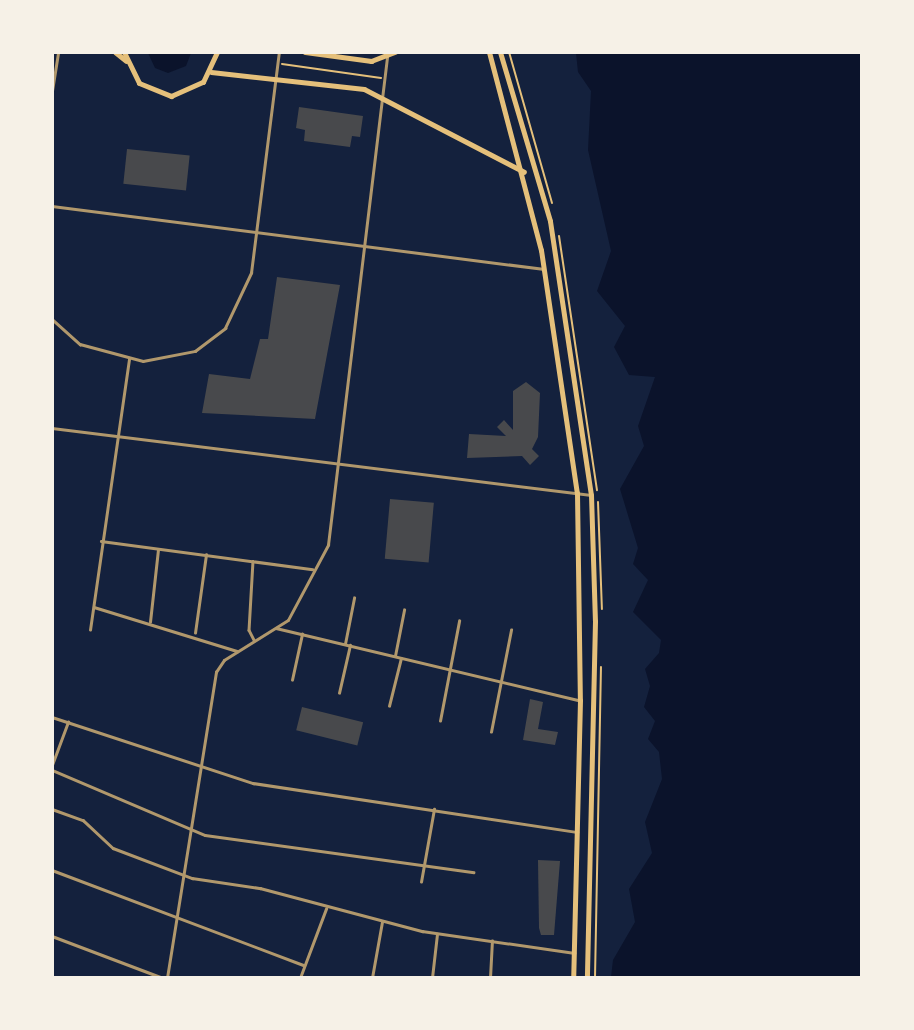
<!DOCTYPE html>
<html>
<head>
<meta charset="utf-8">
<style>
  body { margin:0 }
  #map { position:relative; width:914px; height:1030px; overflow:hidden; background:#14213d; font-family:Karla,sans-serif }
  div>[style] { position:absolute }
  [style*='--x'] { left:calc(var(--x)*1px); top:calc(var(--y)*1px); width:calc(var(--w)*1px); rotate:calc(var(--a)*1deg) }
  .water>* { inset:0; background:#0b132b }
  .building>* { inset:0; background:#48494c; transform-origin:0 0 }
  .path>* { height:2px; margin:-1px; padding:0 1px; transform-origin:1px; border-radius:1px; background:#e5c07b }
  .minor>* { height:2.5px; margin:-1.25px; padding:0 1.25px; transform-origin:1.25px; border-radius:1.25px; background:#b1986c }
  .primary>* { height:5px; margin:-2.5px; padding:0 2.5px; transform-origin:2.5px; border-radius:2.5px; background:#e5c07b }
  .trunk>* { height:5px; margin:-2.5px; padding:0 2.5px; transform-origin:2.5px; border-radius:2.5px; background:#e5c07b }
  span { translate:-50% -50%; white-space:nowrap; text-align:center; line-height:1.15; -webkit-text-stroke:7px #f6f1e7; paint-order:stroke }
  .frame { position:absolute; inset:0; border:54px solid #f6f1e7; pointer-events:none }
</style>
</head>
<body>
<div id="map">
  <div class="water">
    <div style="clip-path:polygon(148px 53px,191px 52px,191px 53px,186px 66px,168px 73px,155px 68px)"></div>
    <div style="clip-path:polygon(576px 53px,861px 53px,861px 977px,611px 977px,613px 960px,635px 922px,629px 889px,652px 853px,645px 822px,662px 779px,659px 752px,648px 739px,655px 721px,644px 707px,650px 686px,645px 669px,659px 653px,661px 640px,633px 612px,648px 580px,633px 564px,638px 548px,620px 489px,644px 446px,638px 426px,655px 377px,629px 375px,614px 347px,625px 326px,597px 291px,611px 251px,588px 150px,591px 91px,578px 72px)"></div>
  </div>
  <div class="building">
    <div style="clip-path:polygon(299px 107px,363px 116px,360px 137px,352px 136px,350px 147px,304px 141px,305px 130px,296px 128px)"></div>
    <div style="left:127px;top:149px;width:63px;height:35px;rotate:6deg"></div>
    <div style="clip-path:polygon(277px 277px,340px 285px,315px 419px,202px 413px,209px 374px,250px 379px,260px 339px,268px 339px)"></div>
    <div style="clip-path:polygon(526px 382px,540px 393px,538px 437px,532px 449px,539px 456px,530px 465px,522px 456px,467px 458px,469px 434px,506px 436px,497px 427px,504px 420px,513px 430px,513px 391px)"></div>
    <div style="left:390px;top:499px;width:44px;height:60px;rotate:5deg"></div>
    <div style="clip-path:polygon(530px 699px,543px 702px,538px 729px,558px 732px,555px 745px,523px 740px)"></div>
    <div style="left:302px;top:707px;width:63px;height:24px;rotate:14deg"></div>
    <div style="clip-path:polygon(538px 860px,560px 861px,554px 935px,541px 935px,539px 928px)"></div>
  </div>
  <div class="path">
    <div style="--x:509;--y:52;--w:157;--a:74.1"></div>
    <div style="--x:282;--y:64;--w:100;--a:8"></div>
    <div style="--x:559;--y:236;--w:257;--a:81.5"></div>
    <div style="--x:598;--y:502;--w:107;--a:87.9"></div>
    <div style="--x:595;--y:978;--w:311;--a:-88.9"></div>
  </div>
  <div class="minor">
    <div style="--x:52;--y:91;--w:39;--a:-81"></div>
    <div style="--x:52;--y:206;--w:496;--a:7.3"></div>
    <div style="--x:52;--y:319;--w:38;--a:42"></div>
    <div style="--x:80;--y:344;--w:65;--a:15.1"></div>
    <div style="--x:143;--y:361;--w:53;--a:-10.9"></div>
    <div style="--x:195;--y:351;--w:38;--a:-37"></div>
    <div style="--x:225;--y:328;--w:61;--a:-64.7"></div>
    <div style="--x:251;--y:273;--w:223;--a:-82.8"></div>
    <div style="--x:52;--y:428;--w:543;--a:7.09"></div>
    <div style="--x:101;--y:541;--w:213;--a:7.6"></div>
    <div style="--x:253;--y:561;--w:69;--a:93.3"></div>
    <div style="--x:249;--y:630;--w:11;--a:63"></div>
    <div style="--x:94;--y:607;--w:150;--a:17.1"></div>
    <div style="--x:150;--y:622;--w:73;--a:-83.7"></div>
    <div style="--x:276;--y:628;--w:311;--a:13.4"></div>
    <div style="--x:90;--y:630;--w:273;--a:-81.8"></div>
    <div style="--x:195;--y:633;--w:79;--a:-82"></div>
    <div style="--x:345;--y:644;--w:47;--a:-78.9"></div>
    <div style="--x:395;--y:656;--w:47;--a:-78.9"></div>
    <div style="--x:292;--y:680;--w:47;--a:-77.7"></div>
    <div style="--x:339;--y:693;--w:49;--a:-77.1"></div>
    <div style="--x:389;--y:706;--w:49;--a:-76"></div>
    <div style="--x:52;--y:717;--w:212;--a:18.2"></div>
    <div style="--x:253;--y:783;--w:328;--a:8.6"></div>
    <div style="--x:440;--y:721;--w:102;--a:-79.2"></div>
    <div style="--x:491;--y:732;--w:104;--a:-78.9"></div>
    <div style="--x:52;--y:765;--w:46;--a:-69.6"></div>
    <div style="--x:52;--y:770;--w:166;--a:23"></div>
    <div style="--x:205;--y:835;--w:271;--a:7.9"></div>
    <div style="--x:52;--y:809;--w:33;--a:20"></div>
    <div style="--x:83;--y:820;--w:41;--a:43"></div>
    <div style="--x:113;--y:848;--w:85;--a:20.8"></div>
    <div style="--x:192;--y:878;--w:69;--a:8.4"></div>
    <div style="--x:260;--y:888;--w:168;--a:14.9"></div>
    <div style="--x:422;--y:931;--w:154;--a:8.2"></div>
    <div style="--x:52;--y:870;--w:269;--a:20.7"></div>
    <div style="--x:421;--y:882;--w:74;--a:-79.9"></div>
    <div style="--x:52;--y:936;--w:119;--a:20.7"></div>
    <div style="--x:167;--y:978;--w:310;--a:-80.9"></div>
    <div style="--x:216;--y:672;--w:14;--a:-56"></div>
    <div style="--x:224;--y:660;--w:75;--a:-32"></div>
    <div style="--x:288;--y:620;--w:85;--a:-61.9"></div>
    <div style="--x:328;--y:545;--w:491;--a:-83.1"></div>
    <div style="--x:300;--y:978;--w:74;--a:-69.4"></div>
    <div style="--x:372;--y:978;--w:57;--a:-79.9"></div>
    <div style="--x:432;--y:978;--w:44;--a:-83.5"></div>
    <div style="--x:490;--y:978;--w:37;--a:-87"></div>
  </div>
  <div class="primary">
    <div style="--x:115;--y:52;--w:14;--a:39"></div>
    <div style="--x:124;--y:52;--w:34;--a:64"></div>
    <div style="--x:139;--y:83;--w:35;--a:22"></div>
    <div style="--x:171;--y:96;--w:35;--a:-24"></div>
    <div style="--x:203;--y:82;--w:33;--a:-65"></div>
    <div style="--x:305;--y:52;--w:67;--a:7.8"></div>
    <div style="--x:371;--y:61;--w:26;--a:-21"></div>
    <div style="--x:211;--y:72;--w:154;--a:6.3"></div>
    <div style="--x:364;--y:89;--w:180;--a:27.4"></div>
  </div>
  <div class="trunk">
    <div style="--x:489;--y:52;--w:205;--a:75.3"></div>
    <div style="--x:541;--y:250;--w:246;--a:81.6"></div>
    <div style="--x:577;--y:493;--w:207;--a:89.2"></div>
    <div style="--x:580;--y:700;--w:278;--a:91.4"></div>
    <div style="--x:500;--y:52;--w:176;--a:73.5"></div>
    <div style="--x:550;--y:221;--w:277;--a:81.5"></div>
    <div style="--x:591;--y:495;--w:126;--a:88.2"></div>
    <div style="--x:595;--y:621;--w:357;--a:91.3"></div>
  </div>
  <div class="frame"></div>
</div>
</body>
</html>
